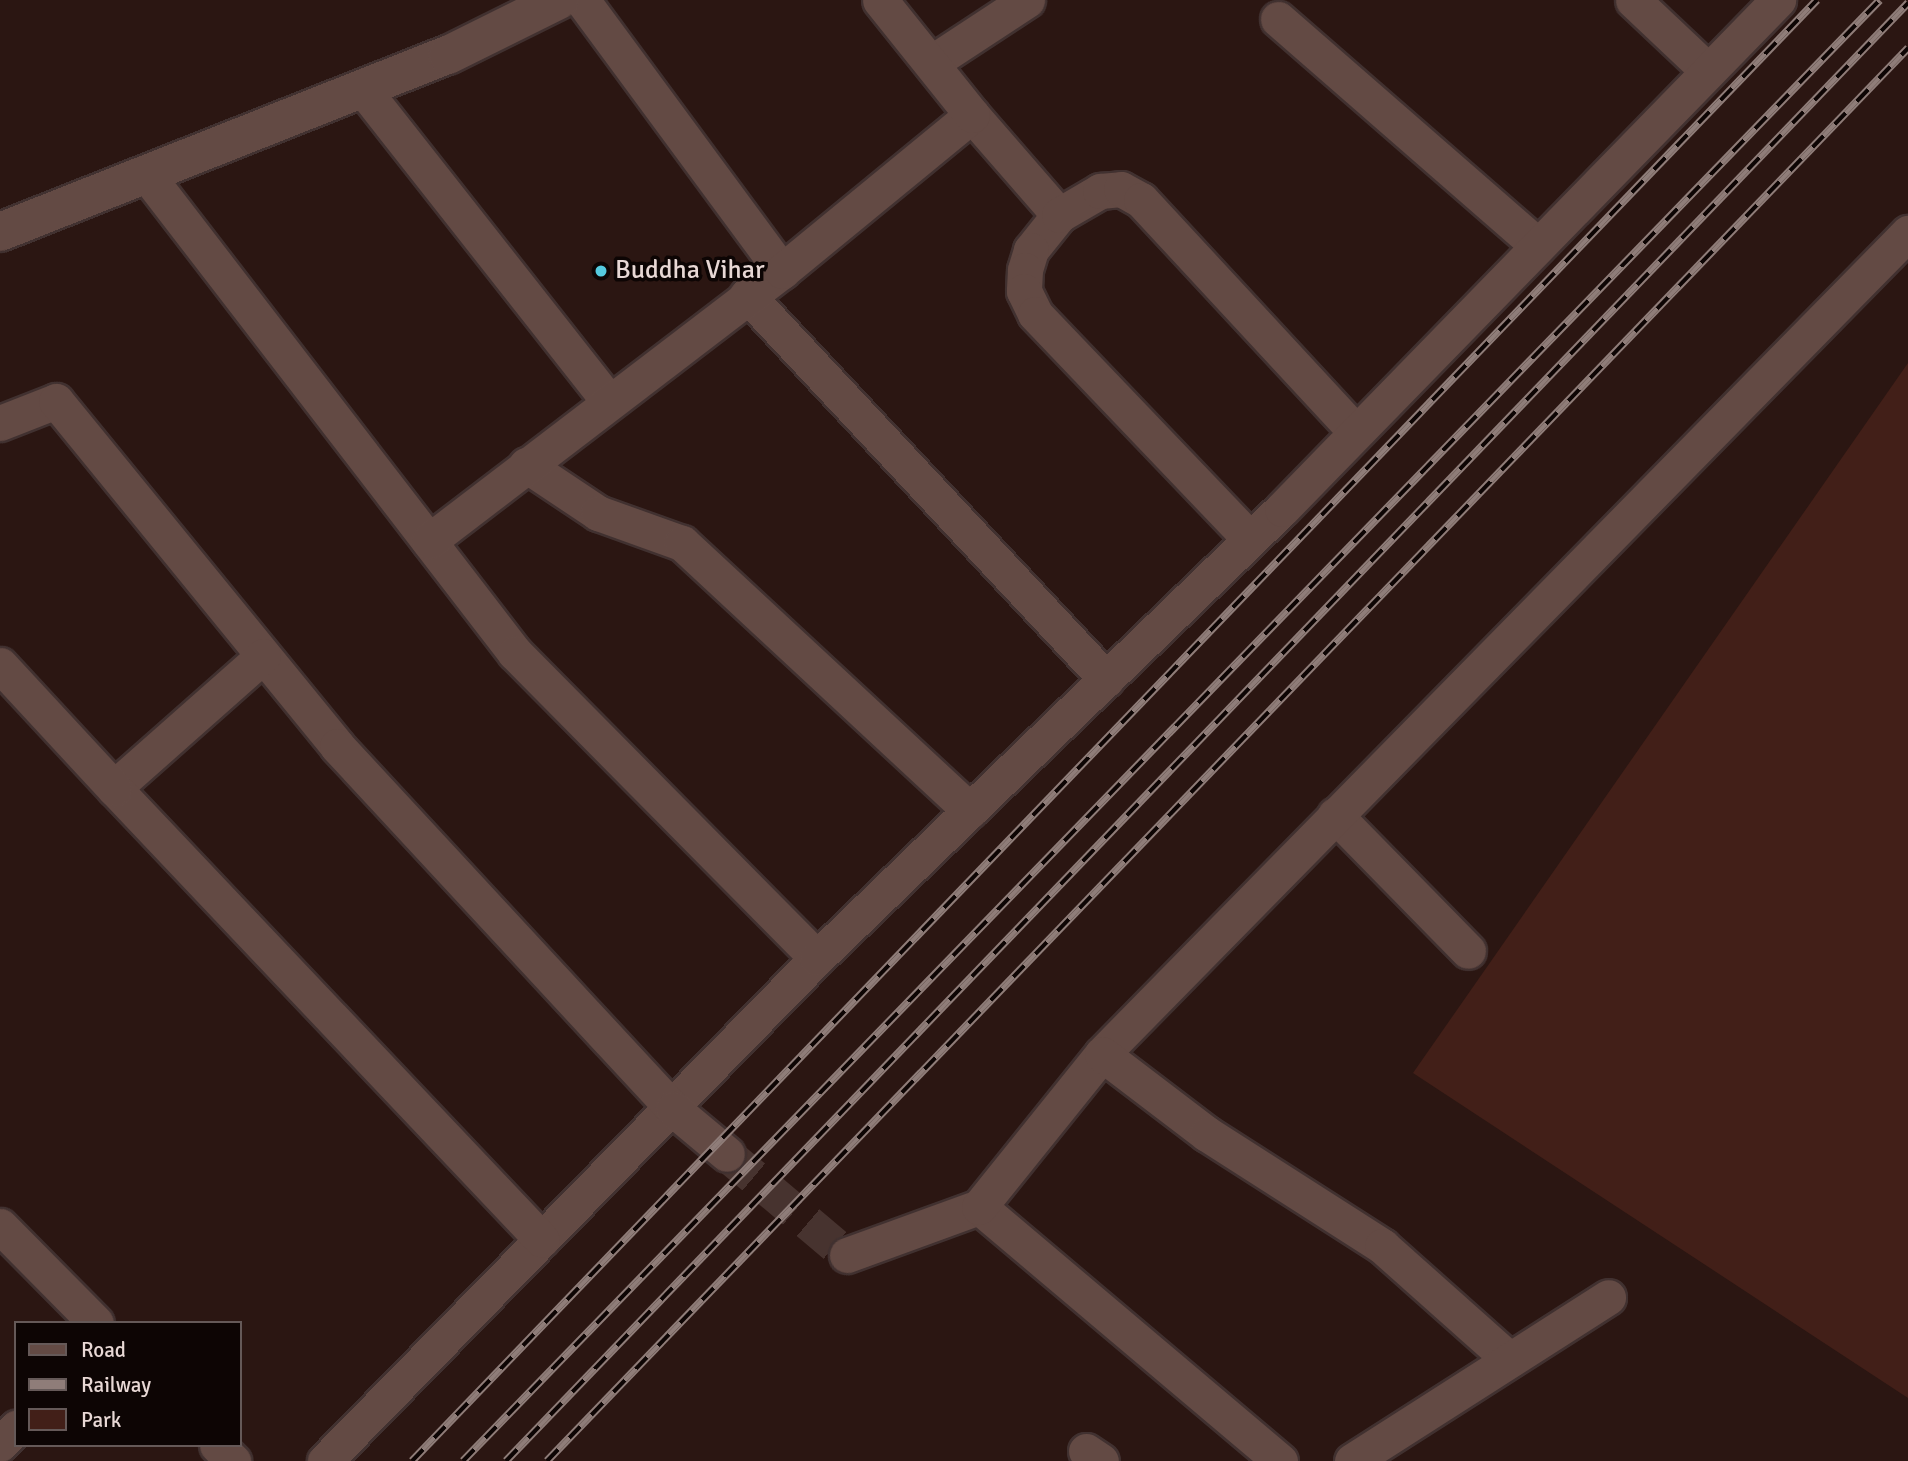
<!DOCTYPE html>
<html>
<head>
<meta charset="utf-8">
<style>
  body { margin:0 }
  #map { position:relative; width:1908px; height:1461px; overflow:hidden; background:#2b1612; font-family:Signika,sans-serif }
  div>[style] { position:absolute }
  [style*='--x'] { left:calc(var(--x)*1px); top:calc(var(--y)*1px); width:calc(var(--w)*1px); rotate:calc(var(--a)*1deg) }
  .green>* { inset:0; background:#421f18 }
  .minor-tunnel>* { height:35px; margin-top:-17.5px; transform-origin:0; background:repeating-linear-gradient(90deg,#47332f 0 35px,transparent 0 53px) }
  .roads { filter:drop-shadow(2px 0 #413130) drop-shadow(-2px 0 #413130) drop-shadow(0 2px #413130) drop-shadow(0 -2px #413130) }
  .minor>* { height:35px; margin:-17.5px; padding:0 17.5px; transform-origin:17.5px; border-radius:17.5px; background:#634a44 }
  .tertiary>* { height:38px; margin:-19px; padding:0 19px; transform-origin:19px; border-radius:19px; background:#634a44 }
  .rail>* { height:8px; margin-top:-4px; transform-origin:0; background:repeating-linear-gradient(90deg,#0d0504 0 16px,#8f7d79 0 32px); box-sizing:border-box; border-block:2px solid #8f7d79 }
  .dots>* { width:19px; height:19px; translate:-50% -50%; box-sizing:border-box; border:4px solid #0d0504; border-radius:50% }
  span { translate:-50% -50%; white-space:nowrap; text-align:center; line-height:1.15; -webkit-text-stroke:7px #0d0504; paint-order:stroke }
  .poi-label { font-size:26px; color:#e8d8d5 }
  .left { translate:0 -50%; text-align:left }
  .legend { position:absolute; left:14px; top:1321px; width:228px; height:126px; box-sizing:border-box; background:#0d0504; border:2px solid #655958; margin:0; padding:9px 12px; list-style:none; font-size:21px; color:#e8d8d5 }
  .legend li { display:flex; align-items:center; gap:14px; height:35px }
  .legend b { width:35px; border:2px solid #655958 }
</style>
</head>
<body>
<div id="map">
  <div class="green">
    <div style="clip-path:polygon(1908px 363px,1908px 1398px,1413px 1073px)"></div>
  </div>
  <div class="minor-tunnel">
    <div style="--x:727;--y:1154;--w:157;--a:40.1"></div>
  </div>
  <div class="roads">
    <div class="minor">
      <div style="--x:582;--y:0;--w:337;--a:53.6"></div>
      <div style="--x:1633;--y:0;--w:103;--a:43.4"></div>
      <div style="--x:1278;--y:19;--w:345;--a:41.1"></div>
      <div style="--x:931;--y:63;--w:115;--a:-33.3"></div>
      <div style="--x:363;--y:89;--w:396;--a:51.8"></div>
      <div style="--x:972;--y:115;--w:133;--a:49"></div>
      <div style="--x:1059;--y:215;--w:45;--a:128.7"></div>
      <div style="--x:1031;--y:250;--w:21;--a:107"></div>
      <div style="--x:1025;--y:270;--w:21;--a:93"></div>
      <div style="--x:1024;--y:291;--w:25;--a:64"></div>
      <div style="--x:1035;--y:314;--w:311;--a:46.3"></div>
      <div style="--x:147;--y:175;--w:603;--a:52.41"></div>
      <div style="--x:515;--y:653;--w:429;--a:45.3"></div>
      <div style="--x:817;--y:958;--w:704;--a:134.37"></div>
      <div style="--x:1059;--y:215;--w:48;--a:-30.3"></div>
      <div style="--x:1100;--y:191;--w:21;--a:-5"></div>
      <div style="--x:1121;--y:189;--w:23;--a:29"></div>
      <div style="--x:1141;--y:200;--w:316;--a:47.2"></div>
      <div style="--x:747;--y:295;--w:526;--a:46.93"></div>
      <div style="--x:0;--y:423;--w:60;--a:-21.4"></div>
      <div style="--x:56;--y:401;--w:445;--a:50.8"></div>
      <div style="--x:337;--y:746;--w:495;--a:47.2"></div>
      <div style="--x:673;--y:1109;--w:70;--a:39.8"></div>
      <div style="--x:526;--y:465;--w:87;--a:33.7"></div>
      <div style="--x:598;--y:513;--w:89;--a:19.7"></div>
      <div style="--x:682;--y:543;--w:393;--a:42.9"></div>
      <div style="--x:429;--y:541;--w:444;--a:-37.4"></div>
      <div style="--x:782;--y:271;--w:246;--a:-39.4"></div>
      <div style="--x:972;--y:115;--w:147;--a:-128.7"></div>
      <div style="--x:263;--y:656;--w:199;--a:138.5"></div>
      <div style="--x:114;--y:788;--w:622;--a:46.56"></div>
      <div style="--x:0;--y:665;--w:168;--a:47.2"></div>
      <div style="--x:1335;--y:815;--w:190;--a:45.6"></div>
      <div style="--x:817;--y:958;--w:646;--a:-44"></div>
      <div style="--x:1282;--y:509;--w:711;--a:-45.74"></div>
      <div style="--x:1102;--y:1054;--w:1151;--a:-45.53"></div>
      <div style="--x:0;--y:1226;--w:136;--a:45.3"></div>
      <div style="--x:847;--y:1255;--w:140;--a:-20"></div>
      <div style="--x:0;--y:1444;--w:23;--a:-45"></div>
      <div style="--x:217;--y:1445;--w:23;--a:45"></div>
      <div style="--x:1086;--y:1451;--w:18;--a:34"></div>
      <div style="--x:1280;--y:1461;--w:394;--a:-139.8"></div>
      <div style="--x:979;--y:1207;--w:196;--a:-51.2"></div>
      <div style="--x:1102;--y:1054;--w:132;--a:37.3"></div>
      <div style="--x:1207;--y:1134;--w:208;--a:32.6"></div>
      <div style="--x:1382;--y:1246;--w:171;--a:41.7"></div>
      <div style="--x:1352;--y:1461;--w:304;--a:-32.6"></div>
    </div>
    <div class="tertiary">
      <div style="--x:0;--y:232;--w:482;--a:-21.6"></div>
      <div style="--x:448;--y:55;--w:124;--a:-26.4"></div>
    </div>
  </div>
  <div class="rail">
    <div style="--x:412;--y:1461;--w:2027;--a:-46.12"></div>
    <div style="--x:463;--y:1461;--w:2035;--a:-45.88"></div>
    <div style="--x:506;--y:1461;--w:2023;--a:-46.12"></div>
    <div style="--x:547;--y:1461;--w:1962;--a:-46.07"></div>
  </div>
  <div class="dots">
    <div style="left:601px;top:271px;background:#55cadf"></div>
  </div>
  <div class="poi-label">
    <span class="left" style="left:615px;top:271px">Buddha Vihar</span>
  </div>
  <ul class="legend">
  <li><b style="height:9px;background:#634a44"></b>Road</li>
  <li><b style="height:9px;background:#8f7d79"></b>Railway</li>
  <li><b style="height:19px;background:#421f18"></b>Park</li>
  </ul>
</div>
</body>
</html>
